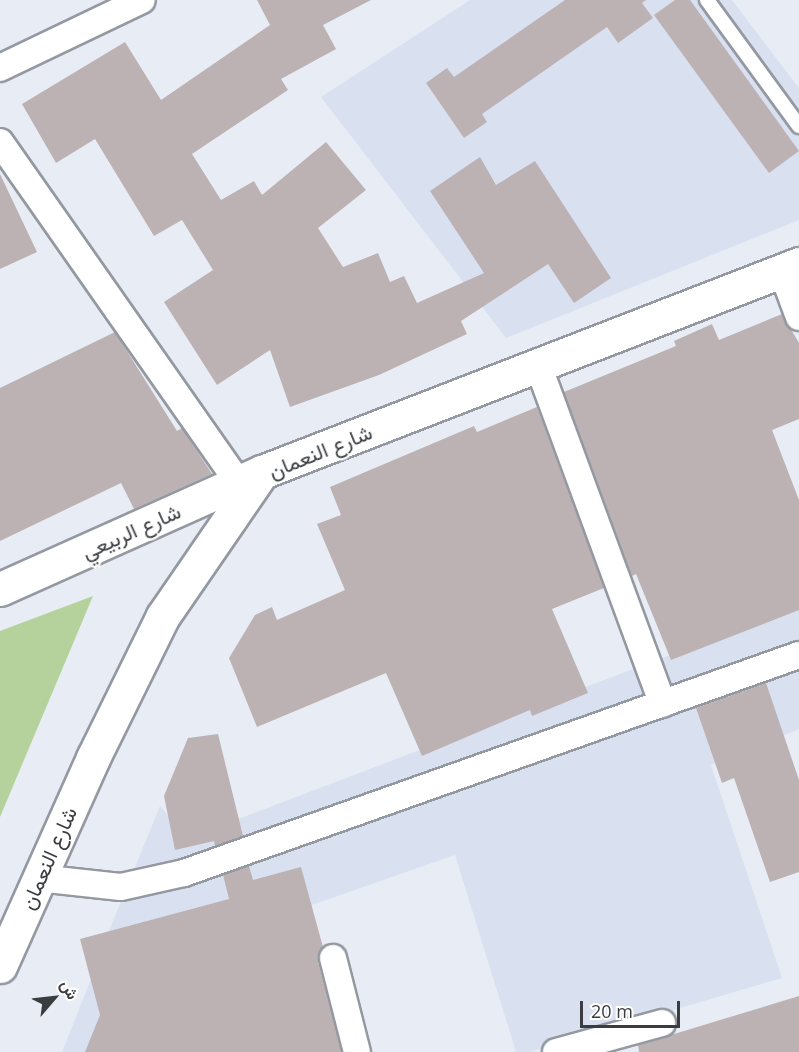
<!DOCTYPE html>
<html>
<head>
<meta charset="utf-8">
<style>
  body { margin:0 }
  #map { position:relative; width:799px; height:1052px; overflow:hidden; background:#e8edf5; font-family:"Open Sans",Vazirmatn,sans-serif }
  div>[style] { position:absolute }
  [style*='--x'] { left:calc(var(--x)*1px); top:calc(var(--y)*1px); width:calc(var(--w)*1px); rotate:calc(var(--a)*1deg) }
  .built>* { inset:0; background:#d9e1f1 }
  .green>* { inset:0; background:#b5d29c }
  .building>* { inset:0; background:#bcb2b4 }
  .roads { filter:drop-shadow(2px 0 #9498a1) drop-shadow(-2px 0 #9498a1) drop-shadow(0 2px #9498a1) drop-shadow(0 -2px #9498a1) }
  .lane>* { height:14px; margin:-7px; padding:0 7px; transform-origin:7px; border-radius:7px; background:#fff }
  .street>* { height:26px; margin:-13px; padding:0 13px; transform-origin:13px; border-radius:13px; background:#fff }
  .secondary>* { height:33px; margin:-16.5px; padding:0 16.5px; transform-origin:16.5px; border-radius:16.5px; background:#fff }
  .primary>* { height:33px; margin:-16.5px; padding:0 16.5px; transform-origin:16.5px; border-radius:16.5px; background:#fff }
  span { translate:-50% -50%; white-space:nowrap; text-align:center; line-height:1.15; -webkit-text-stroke:4.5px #fff; paint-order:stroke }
  .street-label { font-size:21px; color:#3a3c40 }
  .north { position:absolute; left:24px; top:968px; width:60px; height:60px; -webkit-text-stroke:4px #fff; paint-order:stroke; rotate:62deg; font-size:16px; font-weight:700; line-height:24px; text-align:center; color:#3a3c40 }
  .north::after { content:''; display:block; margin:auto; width:21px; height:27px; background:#3a3c40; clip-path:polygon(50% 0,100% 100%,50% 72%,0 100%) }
  .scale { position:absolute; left:580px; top:1001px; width:100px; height:27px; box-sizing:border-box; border:3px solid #3a3c40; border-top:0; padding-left:8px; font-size:18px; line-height:21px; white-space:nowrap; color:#3a3c40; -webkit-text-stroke:4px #fff; paint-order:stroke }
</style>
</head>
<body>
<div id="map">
  <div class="built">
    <div style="clip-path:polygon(470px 0,732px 0,799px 88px,799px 220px,506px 338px,321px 97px)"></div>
    <div style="clip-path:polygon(799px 606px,799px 729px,711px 765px,782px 978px,530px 1052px,516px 1052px,455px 855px,283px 915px,93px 970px,160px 806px,188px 838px)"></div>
    <div style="clip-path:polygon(91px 979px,126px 1052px,62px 1052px)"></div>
  </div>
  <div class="green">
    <div style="clip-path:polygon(93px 596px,0 817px,0 631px)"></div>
  </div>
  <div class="building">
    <div style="clip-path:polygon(257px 0,371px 0,323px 25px,336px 49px,281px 79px,288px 90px,192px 154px,221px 200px,254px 181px,262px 195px,326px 142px,366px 190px,318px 228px,343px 267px,378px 253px,390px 282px,404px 276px,417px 303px,484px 273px,430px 191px,480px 157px,496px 185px,535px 161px,611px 278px,574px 303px,548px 264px,461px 321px,467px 334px,379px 375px,290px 407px,270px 350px,217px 385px,164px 302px,213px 270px,182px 220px,154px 236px,95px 139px,56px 163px,22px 104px,125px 42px,161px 100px,270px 25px)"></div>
    <div style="clip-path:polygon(565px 0,646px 0,642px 3px,653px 18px,618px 43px,607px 27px,482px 114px,487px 122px,464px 138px,426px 83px,447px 68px,454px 77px)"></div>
    <div style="clip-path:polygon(675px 0,690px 0,799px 151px,769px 173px,654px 15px)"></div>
    <div style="clip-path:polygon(0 174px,37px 252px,0 269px)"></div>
    <div style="clip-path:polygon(782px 314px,799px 343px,799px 419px,772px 430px,799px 500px,799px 610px,671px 660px,636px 574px,632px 576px,564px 392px,676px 346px,674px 341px,712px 324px,719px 340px)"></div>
    <div style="clip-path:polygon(115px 332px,177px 431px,182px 428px,212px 474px,134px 509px,121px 483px,0 541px,0 388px)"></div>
    <div style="clip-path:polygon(537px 407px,604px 588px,552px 609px,588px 693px,532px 716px,530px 710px,422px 756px,386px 673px,257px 727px,229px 658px,255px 615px,272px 607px,277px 620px,345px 590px,317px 524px,341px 515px,330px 487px,474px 426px,477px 432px)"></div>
    <div style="clip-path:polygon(766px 683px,799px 780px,799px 872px,770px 882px,734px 778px,722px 783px,696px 708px)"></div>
    <div style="clip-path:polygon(218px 734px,243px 836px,215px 846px,214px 841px,175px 850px,164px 796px,188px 738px)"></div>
    <div style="clip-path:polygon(249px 866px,253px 880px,301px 867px,323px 947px,318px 962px,342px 1052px,85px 1052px,100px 1015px,80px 939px,229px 899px,223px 875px)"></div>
    <div style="clip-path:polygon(799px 996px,799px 1052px,639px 1052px,638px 1045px)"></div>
  </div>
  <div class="roads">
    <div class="lane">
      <div style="--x:707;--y:0;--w:156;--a:53.9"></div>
    </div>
    <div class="street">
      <div style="--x:0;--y:68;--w:157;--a:-25.6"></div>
      <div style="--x:0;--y:142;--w:416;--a:55"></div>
      <div style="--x:782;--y:271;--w:49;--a:69.7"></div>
      <div style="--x:538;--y:365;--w:361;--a:69.8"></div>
      <div style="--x:38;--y:878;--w:83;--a:6.2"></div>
      <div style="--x:121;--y:887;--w:65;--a:-12.5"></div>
      <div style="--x:184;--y:873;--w:652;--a:-19.52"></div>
      <div style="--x:333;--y:958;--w:97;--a:75.7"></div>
      <div style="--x:556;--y:1052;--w:110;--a:-15.3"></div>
    </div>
    <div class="secondary">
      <div style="--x:0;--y:589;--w:287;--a:-24.1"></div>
    </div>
    <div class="primary">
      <div style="--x:0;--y:966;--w:228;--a:-65.9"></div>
      <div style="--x:93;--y:758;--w:158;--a:-63.8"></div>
      <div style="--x:163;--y:616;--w:175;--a:-55.5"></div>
      <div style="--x:262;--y:472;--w:576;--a:-21.17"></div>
    </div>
  </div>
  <div class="street-label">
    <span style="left:320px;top:451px;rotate:-22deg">شارع النعمان</span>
    <span style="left:131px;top:531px;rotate:-24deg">شارع الربيعي</span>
    <span style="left:48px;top:858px;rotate:-66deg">شارع النعمان</span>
  </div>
  <div class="north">ش</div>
  <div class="scale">20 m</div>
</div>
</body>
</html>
